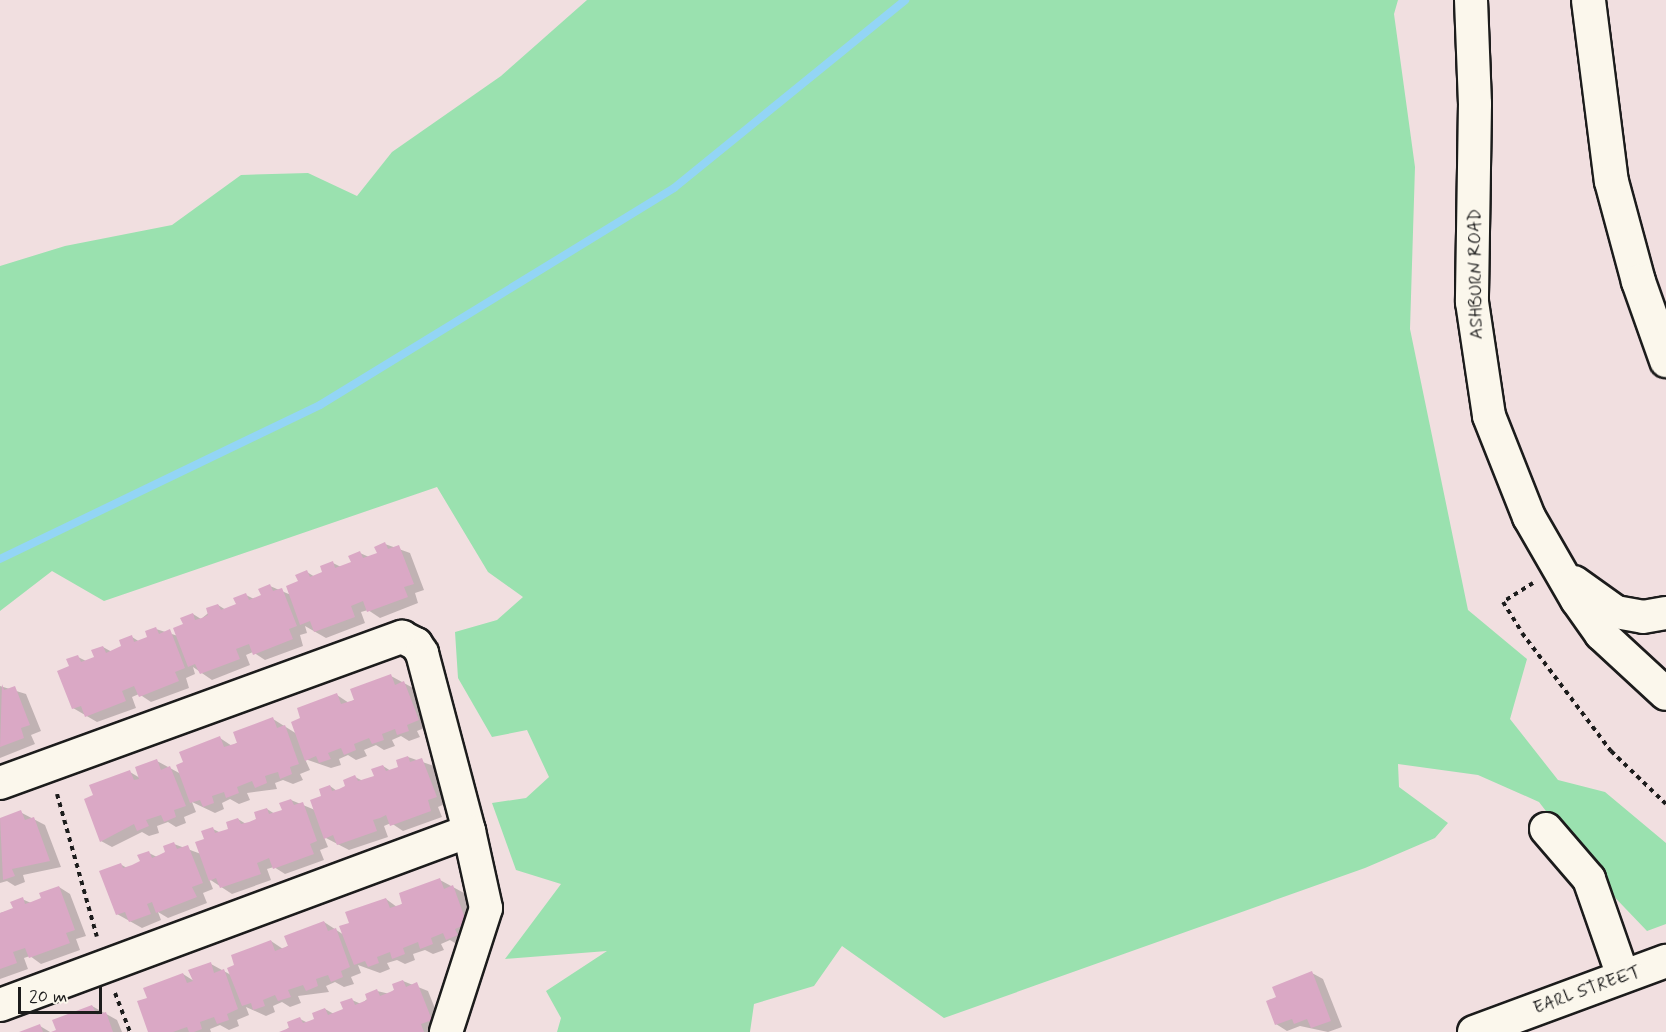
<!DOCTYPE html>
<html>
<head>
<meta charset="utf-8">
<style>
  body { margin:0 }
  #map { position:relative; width:1666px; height:1032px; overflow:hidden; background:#f1dfe0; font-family:Mynerve,sans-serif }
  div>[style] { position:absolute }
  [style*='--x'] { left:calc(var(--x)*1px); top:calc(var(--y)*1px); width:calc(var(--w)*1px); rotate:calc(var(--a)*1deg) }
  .green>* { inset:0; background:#9ae1af }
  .shadow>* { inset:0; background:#0003 }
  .stream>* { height:8px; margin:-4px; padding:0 4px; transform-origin:4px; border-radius:4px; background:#93d5f5 }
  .building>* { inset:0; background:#daa8c5 }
  .path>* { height:4px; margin-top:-2px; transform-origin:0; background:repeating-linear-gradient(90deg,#1c1c1c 0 4.5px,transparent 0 9px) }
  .roads { filter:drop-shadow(2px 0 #1c1c1c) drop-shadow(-2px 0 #1c1c1c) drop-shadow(0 2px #1c1c1c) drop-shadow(0 -2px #1c1c1c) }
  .minor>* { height:32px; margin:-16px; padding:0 16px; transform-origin:16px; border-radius:16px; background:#fbf7ec }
  .highway>* { height:33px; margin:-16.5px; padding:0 16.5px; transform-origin:16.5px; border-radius:16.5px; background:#fbf7ec }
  span { translate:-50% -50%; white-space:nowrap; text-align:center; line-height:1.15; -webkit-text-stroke:5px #fbf7ec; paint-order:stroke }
  .street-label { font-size:18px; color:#1c1c1c }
  .scale { position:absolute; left:18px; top:987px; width:84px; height:27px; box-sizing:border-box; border:3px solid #1c1c1c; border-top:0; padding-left:8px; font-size:18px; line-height:21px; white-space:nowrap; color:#1c1c1c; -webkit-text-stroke:4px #fbf7ec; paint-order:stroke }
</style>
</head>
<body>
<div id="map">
  <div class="green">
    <div style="clip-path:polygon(587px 0,1398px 0,1394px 14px,1415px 167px,1410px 329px,1468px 610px,1527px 659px,1510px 719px,1558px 780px,1605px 792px,1666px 843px,1666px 924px,1647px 931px,1602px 884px,1539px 802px,1478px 775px,1398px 764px,1399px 787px,1448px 823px,1435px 838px,1365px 868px,944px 1018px,842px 946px,814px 986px,754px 1004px,750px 1032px,557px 1032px,561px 1018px,546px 991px,607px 951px,505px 959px,561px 884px,516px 870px,492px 803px,526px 798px,549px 777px,527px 730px,492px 737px,458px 678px,455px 632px,497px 620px,523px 597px,488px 572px,437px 487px,104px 601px,52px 571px,0 611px,0 266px,65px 246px,172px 225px,241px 175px,308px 173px,357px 196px,392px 152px,501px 76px)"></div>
  </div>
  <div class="shadow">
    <div style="clip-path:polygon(385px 544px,410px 553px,424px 590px,415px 593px,418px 603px,380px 618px,368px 610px,361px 612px,365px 623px,326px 638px,305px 626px,307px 633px,300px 635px,303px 646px,265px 660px,253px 652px,246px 655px,250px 665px,212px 680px,193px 667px,195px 674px,186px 678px,189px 688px,151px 702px,139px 694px,132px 697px,136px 708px,97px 722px,73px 708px,71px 667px,78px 657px,86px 661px,96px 658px,103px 647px,112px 652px,123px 647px,132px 637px,140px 642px,149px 638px,156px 629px,178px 636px,193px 614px,201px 619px,218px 605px,226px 610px,238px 605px,246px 595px,254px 599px,263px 596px,270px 586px,291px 595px,307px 572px,315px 577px,324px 573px,333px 563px,341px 567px,353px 563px,360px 553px,369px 557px,378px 554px)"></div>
    <div style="clip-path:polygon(391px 676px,415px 689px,429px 726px,417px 731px,420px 737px,409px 741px,401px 736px,392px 740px,395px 746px,384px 750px,376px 745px,364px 750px,367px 756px,356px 760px,348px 755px,339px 759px,341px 765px,331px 768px,305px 759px,310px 770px,300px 774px,303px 780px,293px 784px,283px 780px,275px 783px,277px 789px,247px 793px,250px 800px,239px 804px,230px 799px,222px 803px,224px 809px,215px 813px,192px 802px,196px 812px,184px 817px,186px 823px,176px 827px,168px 822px,157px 826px,159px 833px,149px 836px,142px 832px,112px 847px,101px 841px,130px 772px,140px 778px,157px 761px,181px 774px,220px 738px,232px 746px,273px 719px,297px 734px,337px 695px,349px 703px)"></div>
    <div style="clip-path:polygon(0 686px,26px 694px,41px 731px,31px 735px,35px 744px,0 758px)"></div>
    <div style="clip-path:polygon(408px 757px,434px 766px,447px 803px,438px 807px,442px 817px,403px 831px,391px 823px,384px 826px,388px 837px,349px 850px,324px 837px,328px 847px,320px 850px,324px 860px,285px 874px,274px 867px,267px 869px,271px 880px,232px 894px,209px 879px,213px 889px,203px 893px,207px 903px,168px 918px,158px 912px,161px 920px,142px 928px,117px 914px,120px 864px,127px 868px,142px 862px,149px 853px,157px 857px,167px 853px,174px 844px,201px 854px,213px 829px,221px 833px,230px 830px,238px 819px,246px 824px,258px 820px,267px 809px,275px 814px,284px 811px,291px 800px,315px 810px,330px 786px,337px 791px,347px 787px,355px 777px,363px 781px,375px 777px,383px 766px,391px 771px,400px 768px)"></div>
    <div style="clip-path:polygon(20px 812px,45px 825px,61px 867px,23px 875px,25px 882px,15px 886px,7px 881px,0 883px,0 819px)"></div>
    <div style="clip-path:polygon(440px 880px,464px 893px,478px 930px,458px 945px,450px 940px,441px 944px,444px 950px,433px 954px,425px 950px,413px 954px,415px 960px,405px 964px,397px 960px,387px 963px,390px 969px,380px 973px,358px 965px,361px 973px,351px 977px,354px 984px,344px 987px,335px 982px,326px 986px,329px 992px,298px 996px,301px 1003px,290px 1007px,282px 1002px,273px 1006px,275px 1012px,266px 1016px,246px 1007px,249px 1015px,237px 1020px,239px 1026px,229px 1030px,220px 1025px,210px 1029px,211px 1032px,150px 1032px,148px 999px,183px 974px,194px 981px,211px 964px,231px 975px,271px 941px,283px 949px,324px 922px,344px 935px,351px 924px,386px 899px,397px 907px)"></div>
    <div style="clip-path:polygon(59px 887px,70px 894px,86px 936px,76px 939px,80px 950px,41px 964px,30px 956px,24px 958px,28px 969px,0 979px,0 913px,15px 909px,22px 899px,31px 903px,43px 899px)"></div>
    <div style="clip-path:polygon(1312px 973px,1323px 979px,1342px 1027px,1328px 1032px,1300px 1026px,1287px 1031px,1276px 1024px,1277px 997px)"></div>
    <div style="clip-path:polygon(403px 981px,428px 991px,442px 1026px,432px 1032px,283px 1032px,300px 1019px,308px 1023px,316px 1020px,325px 1009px,334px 1014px,345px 1010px,352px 1000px,361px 1004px,377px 991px,390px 994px)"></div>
    <div style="clip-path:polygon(92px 1006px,117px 1020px,122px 1032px,55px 1032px)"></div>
    <div style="clip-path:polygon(40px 1026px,50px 1032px,23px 1032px)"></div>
  </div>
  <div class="stream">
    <div style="--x:0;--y:559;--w:355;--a:-25.7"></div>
    <div style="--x:320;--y:405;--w:415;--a:-31.5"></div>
    <div style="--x:674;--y:188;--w:298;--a:-39.1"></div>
  </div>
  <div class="building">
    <div style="clip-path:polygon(385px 542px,388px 549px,399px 545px,414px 584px,404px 587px,408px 597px,367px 612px,363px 601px,351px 606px,355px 617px,314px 632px,310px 621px,300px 625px,286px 586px,298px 581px,295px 575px,307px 570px,310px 577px,322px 572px,320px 566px,333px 561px,335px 568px,351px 562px,348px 556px,360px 551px,363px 558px,377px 553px,374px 547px)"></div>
    <div style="clip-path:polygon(270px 584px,273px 591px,282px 588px,297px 626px,289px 629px,293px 639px,253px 655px,249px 644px,236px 649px,240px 659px,200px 674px,195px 664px,188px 667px,173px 628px,183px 624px,180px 618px,193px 613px,195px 620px,202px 618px,208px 615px,206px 608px,218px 604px,221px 610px,236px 604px,233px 598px,246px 593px,249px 600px,261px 595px,258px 589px)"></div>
    <div style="clip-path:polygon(156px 627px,159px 634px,170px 629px,185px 668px,175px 672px,179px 681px,139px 697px,134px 686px,122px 691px,126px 701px,85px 717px,81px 706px,72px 709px,57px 671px,69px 666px,66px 659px,78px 655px,81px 662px,94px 657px,91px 650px,103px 646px,106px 653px,121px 646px,119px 640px,132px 635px,134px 642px,147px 637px,145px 631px)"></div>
    <div style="clip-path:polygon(391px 674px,395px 685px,404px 681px,419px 720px,407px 725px,409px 731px,397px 735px,395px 729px,382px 734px,384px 740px,372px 744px,369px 738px,354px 744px,356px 750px,344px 755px,341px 748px,328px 753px,331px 759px,319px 763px,316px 756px,305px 761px,291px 722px,300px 718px,297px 708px,337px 693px,341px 704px,354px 700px,350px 689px)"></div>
    <div style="clip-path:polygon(2px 684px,4px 690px,15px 686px,30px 725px,21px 728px,24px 738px,0 747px)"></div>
    <div style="clip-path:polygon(273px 717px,277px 728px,285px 725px,299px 764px,290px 767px,292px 774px,280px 779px,278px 772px,271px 774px,265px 776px,267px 783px,255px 788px,252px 781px,237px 787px,239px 793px,226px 798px,224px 792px,212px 796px,214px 803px,203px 807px,200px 800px,190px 803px,176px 765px,183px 762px,179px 752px,220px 736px,224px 747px,237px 743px,233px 732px)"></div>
    <div style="clip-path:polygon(408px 756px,410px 762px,422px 758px,437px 797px,428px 800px,431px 811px,390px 826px,386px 815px,380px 818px,373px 820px,377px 831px,337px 845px,333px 835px,324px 839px,310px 800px,321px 796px,319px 789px,330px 785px,332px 791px,339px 789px,345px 786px,343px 780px,355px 775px,358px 781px,374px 776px,371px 769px,383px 765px,386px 771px,398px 767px,396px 760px)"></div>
    <div style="clip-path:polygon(157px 759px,161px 770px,170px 766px,186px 806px,174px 810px,176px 817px,164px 822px,161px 815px,146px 820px,149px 826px,137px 831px,134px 824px,100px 842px,84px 799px,93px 795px,89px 785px,130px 770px,134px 780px,139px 779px,135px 767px)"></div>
    <div style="clip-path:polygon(291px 799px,294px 805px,303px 802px,317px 841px,310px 844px,314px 854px,273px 869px,269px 858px,262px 861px,257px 863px,261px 874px,220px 888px,216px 878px,209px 881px,195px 842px,204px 839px,201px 831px,213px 827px,215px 833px,228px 829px,226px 822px,238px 818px,241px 824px,249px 822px,256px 819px,254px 812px,267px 808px,269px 814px,282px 810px,279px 803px)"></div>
    <div style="clip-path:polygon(21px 810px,25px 820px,34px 817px,50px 861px,12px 869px,15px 876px,3px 880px,0 818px)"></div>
    <div style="clip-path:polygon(174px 842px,177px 849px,188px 845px,203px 883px,192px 887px,197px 897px,156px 913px,152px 902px,147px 904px,151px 914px,129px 922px,125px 912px,116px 915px,99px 871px,121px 863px,123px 868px,132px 865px,140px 861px,137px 855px,149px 851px,152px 858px,159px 855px,165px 852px,163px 846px)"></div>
    <div style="clip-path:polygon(440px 878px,444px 889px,453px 885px,467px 924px,455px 929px,458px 935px,446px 940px,443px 933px,431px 938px,433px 944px,420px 949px,418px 942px,403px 948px,405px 954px,392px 959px,390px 952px,377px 957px,379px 963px,368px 967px,365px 961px,354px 965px,339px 926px,349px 923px,345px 912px,386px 898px,390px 908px,402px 904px,399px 893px)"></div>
    <div style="clip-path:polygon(59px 886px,75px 930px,66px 933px,70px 943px,29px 958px,25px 948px,13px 952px,17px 963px,0 969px,0 913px,13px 908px,10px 902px,23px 897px,25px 904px,31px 902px,41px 898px,39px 893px)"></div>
    <div style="clip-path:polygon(324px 921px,328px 931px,336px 928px,350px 967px,341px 971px,343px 977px,331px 982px,328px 975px,316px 979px,318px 986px,306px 991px,303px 985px,288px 990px,291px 997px,278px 1001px,275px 995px,263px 1000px,265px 1006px,253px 1010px,251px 1003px,242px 1006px,227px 968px,234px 965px,231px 955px,271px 940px,275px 951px,288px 946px,284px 936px)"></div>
    <div style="clip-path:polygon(211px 962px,214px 973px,224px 969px,238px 1009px,227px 1014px,229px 1020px,217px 1024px,214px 1017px,200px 1022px,202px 1029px,194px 1032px,189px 1032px,187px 1027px,173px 1032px,148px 1032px,137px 1001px,147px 998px,143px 988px,183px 973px,187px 983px,193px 981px,188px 970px)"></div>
    <div style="clip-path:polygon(1312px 971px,1331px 1021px,1311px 1028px,1307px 1019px,1294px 1024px,1292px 1019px,1275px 1025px,1266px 1001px,1276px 997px,1272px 987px)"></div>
    <div style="clip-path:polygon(403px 980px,406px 987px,417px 982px,432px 1020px,421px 1024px,424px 1032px,279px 1032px,289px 1028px,287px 1022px,300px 1017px,303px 1023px,309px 1021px,314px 1019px,312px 1013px,325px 1008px,328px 1015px,343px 1009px,340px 1002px,352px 998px,355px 1005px,367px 1000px,365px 994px,377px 989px,380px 996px,390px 992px,394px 990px,392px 984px)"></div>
    <div style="clip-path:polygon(92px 1005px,97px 1015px,106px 1012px,113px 1032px,51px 1032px,56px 1030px,52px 1020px)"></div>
    <div style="clip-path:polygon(40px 1024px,43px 1032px,19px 1032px)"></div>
  </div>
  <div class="path">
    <div style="--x:1533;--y:583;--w:36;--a:148"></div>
    <div style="--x:1503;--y:602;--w:36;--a:58"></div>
    <div style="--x:1522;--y:633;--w:148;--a:53"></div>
    <div style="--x:1611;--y:751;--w:76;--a:43.9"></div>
    <div style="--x:57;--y:794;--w:148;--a:74.4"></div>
    <div style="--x:115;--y:993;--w:42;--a:69"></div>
  </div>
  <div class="roads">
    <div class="minor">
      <div style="--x:1471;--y:0;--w:104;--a:87.8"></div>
      <div style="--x:1475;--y:104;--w:198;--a:90.9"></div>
      <div style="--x:1472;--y:302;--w:115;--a:81.5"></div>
      <div style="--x:1489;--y:416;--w:109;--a:68.4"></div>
      <div style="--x:1529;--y:517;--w:96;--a:60"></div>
      <div style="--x:1577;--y:600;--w:42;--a:54.8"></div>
      <div style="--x:1601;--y:634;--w:88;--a:42.7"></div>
      <div style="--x:1574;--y:582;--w:52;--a:35.5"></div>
      <div style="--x:1616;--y:612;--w:27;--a:10"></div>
      <div style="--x:1643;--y:617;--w:23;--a:-10"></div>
      <div style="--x:0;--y:783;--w:428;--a:-20"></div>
      <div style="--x:402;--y:637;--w:16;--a:27"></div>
      <div style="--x:416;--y:644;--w:11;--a:56"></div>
      <div style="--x:422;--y:653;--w:184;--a:75.2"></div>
      <div style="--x:469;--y:831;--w:500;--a:159.65"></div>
      <div style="--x:1546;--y:829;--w:66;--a:49.3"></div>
      <div style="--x:1589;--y:879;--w:103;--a:70.7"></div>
      <div style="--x:446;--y:1032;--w:130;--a:-72.1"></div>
      <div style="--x:486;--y:908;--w:79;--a:-102.4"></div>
      <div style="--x:1474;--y:1032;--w:205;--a:-20.3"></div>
    </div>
    <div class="highway">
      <div style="--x:1588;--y:0;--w:182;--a:82.8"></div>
      <div style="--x:1611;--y:181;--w:104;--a:74.9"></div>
      <div style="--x:1638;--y:281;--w:84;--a:70.5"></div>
    </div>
  </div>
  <div class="street-label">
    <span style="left:1476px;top:274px;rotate:-91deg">ASHBURN ROAD</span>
    <span style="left:1587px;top:990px;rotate:-20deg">EARL STREET</span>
  </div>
  <div class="scale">20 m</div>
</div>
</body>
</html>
